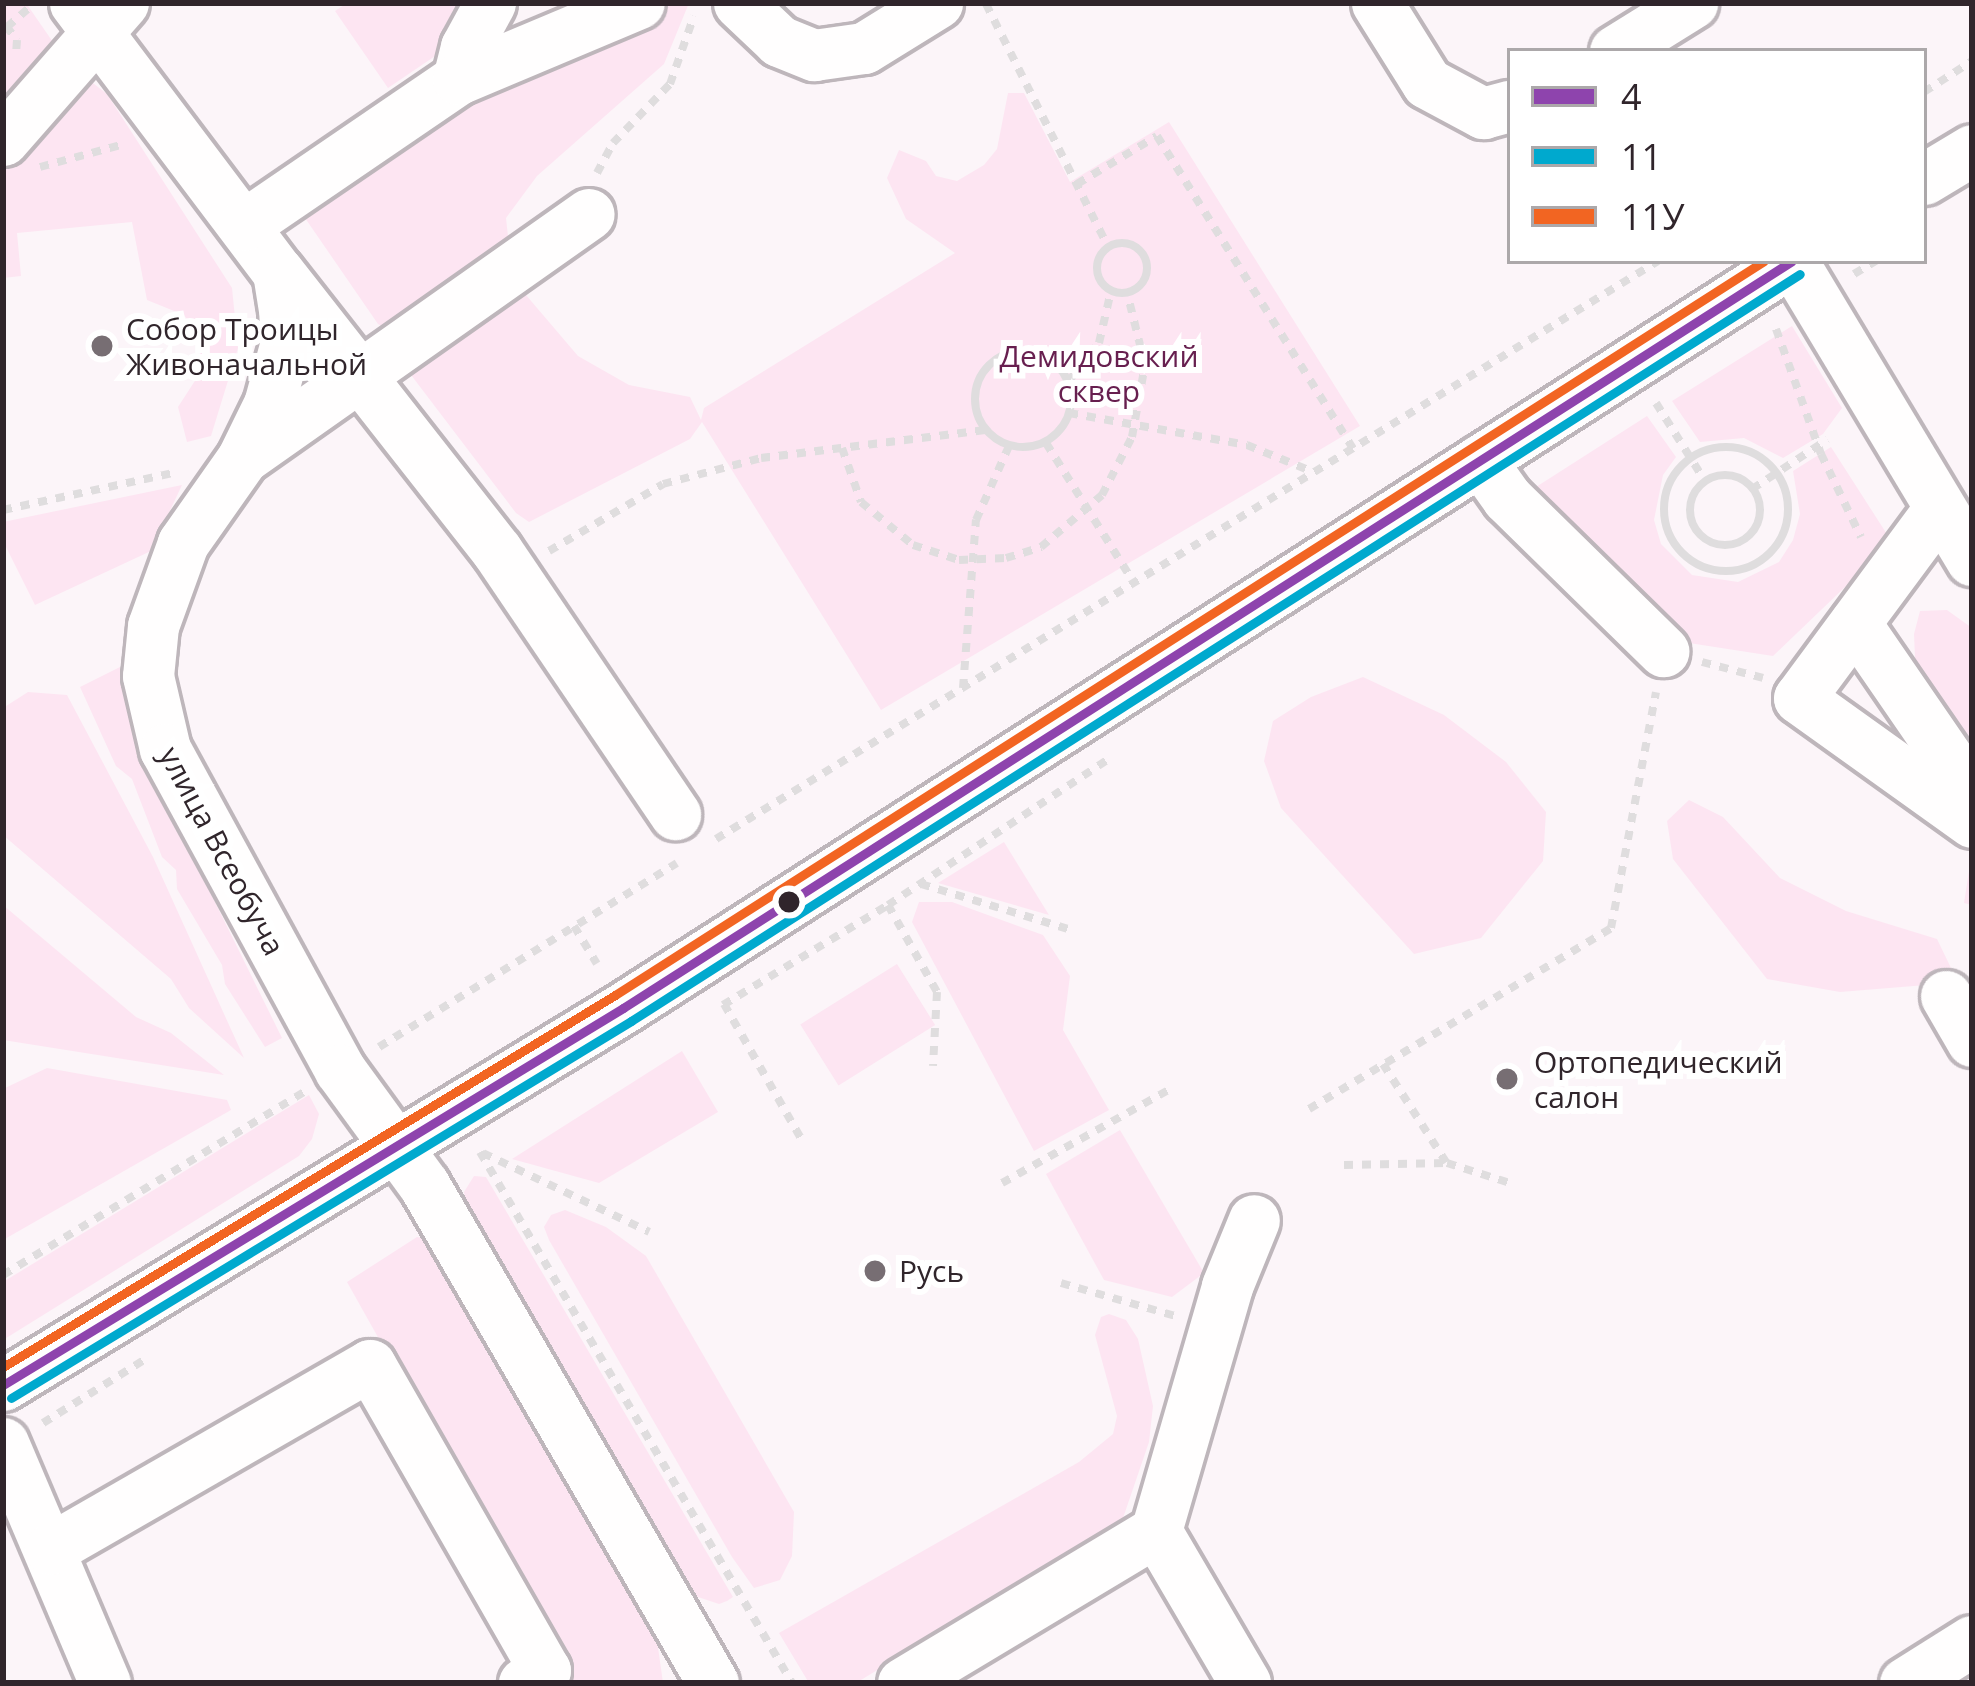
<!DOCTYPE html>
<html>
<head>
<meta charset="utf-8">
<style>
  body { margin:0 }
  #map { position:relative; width:1975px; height:1686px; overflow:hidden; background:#fcf5f9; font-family:"Open Sans",sans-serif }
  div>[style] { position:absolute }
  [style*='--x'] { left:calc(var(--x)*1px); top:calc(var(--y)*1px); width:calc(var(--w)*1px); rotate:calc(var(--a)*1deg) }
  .green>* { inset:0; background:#fde5f2; transform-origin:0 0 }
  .path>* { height:8px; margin-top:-4px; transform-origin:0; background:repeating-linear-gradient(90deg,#dfddde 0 9px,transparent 0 18px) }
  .path>.ring { margin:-4px; padding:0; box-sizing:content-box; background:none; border:8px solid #dfddde; border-radius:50% }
  .roads { filter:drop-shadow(3px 0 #beb6bb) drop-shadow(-3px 0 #beb6bb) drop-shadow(0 3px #beb6bb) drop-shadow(0 -3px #beb6bb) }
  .minor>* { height:51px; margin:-25.5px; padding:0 25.5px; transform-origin:25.5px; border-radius:25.5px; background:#fffefe }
  .bus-1>* { height:9px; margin:-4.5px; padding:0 4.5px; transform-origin:4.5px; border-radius:4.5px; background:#8e44ad }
  .bus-2>* { height:9px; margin:-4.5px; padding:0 4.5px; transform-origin:4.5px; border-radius:4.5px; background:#00a9ce }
  .bus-3>* { height:9px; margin:-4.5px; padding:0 4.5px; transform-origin:4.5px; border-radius:4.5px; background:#f26522 }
  .dots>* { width:33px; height:33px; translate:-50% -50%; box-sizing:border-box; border:6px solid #fff; border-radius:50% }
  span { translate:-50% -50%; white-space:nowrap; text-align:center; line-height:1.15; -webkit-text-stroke:12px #fff; paint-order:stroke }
  .poi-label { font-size:30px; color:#30252b }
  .left { translate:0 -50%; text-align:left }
  .park-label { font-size:30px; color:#671f4f }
  .street-label { font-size:30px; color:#30252b }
  .frame { position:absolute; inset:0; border:6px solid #30252b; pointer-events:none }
  .legend { position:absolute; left:1507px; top:48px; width:420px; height:216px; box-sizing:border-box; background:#fff; border:3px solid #aca8aa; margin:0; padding:15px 21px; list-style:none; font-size:36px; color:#30252b }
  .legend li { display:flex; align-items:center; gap:24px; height:60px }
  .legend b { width:60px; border:3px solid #aca8aa }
</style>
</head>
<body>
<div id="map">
  <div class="green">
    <div style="clip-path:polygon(3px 3px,26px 3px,57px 48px,3px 120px)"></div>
    <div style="clip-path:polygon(347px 3px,457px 3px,461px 13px,441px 52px,388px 88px,335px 11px)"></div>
    <div style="clip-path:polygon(662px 3px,689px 3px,664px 64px,537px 176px,506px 218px,510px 255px,387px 329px,378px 324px,294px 202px,444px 98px)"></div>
    <div style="clip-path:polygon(89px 80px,107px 94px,232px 288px,238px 348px,211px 436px,187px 442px,178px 407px,200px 373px,200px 339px,184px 315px,147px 300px,132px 222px,17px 233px,21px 276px,3px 278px,3px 161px)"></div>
    <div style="clip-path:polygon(1008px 93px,1024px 93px,1070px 182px,1169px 122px,1360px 426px,881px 710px,702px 422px,690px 439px,529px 522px,516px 513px,408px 371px,520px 288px,578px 356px,629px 385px,690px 397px,701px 420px,704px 408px,955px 253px,906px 219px,887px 178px,899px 150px,926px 161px,936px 176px,957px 181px,984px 165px,997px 149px)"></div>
    <div style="clip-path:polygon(1792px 326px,1842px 408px,1823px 434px,1783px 458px,1744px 438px,1700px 442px,1672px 401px)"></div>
    <div style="clip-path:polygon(1647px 416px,1676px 457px,1663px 475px,1654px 520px,1661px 544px,1692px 575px,1738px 582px,1779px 562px,1793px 540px,1800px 514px,1793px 471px,1831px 447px,1892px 542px,1773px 656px,1689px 643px,1536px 487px)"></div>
    <div style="clip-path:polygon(182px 485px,151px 551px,35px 605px,3px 541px,3px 522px)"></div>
    <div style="clip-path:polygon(1947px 610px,1972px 628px,1972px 905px,1964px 903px,1972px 852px,1970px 804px,1916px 680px,1914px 634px,1920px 611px)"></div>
    <div style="clip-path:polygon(120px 667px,145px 760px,282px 1038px,265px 1047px,225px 984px,222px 965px,177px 889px,176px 870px,162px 857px,132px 779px,116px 766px,80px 687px)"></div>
    <div style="clip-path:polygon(1363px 677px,1444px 715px,1506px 762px,1546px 812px,1543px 861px,1481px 938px,1414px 954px,1281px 808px,1264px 761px,1273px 721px,1311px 697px)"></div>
    <div style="clip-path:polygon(28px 692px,67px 695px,153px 857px,244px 1058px,189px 1008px,171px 979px,3px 835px,3px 708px)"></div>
    <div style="clip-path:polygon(1689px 800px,1723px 817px,1780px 878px,1846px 911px,1937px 939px,1951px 968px,1926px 985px,1840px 992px,1767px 979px,1673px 859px,1667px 821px)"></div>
    <div style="clip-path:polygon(1004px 842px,1049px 915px,938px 883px)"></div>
    <div style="clip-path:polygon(919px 902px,952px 902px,1043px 935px,1070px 976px,1063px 1030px,1109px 1110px,1034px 1151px,912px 922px)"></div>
    <div style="clip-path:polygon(3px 905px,136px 1017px,171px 1033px,224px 1075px,3px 1040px)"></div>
    <div style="left:897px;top:964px;width:72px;height:114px;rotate:58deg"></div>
    <div style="clip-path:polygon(682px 1051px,718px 1112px,599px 1183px,512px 1159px)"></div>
    <div style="clip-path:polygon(47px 1068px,227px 1100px,231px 1110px,3px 1240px,3px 1089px)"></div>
    <div style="clip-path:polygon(309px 1095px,319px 1114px,312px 1139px,299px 1156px,3px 1340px,3px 1282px)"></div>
    <div style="clip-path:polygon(1120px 1130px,1204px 1273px,1172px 1297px,1104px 1280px,1046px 1174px)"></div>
    <div style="clip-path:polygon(474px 1176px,486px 1177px,733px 1597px,727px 1601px,719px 1604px,695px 1596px,469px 1219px,464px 1192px)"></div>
    <div style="clip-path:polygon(565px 1210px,606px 1227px,646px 1256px,794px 1512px,792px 1556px,780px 1580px,754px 1588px,732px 1557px,549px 1240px,544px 1227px,551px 1215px)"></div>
    <div style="clip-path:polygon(417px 1237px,431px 1240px,656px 1633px,663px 1683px,572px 1683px,347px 1282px)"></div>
    <div style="clip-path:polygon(1109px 1314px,1126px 1320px,1138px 1339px,1153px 1406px,1149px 1442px,1122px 1521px,856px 1683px,809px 1683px,779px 1633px,1079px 1462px,1113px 1434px,1117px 1416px,1095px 1335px,1101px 1317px)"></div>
  </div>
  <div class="path">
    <div style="--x:986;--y:4;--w:272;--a:63.3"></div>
    <div style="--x:6;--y:26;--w:18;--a:52"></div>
    <div style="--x:17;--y:40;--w:15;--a:94"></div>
    <div style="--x:7;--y:27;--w:29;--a:-41"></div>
    <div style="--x:1924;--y:92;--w:57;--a:-32.9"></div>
    <div style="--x:40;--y:167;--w:87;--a:-15.3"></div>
    <div style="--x:597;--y:173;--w:34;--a:-62"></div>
    <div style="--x:613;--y:143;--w:82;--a:-46"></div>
    <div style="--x:670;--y:84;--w:72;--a:-70.6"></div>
    <div style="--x:1077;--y:184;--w:93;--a:-31"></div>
    <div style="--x:1157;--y:136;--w:369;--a:57.9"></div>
    <div class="ring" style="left:1097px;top:243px;width:42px;height:42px"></div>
    <div style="--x:1854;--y:274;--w:26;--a:-31"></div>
    <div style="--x:1776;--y:329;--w:133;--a:70.2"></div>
    <div style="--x:1821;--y:454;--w:92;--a:64.3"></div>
    <div class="ring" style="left:975px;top:351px;width:88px;height:88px"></div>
    <div style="--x:1068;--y:382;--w:50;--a:-51.5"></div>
    <div style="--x:1099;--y:343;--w:53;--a:-77"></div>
    <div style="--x:1656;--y:403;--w:92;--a:57.9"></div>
    <div style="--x:1069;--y:413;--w:181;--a:10.2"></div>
    <div style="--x:1247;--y:445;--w:71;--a:22.2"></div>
    <div style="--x:1046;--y:443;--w:165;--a:57.8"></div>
    <div class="ring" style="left:1664px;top:447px;width:116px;height:116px"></div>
    <div style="--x:842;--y:448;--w:57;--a:70.6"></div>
    <div style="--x:861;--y:502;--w:67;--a:39.6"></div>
    <div style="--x:913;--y:545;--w:48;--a:18.1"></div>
    <div style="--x:959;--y:560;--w:47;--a:-2.4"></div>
    <div style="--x:1006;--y:558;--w:37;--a:-17"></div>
    <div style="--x:1041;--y:547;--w:80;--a:-40.4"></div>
    <div style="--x:1102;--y:495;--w:65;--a:-62.7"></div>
    <div style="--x:1132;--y:437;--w:73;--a:-79.8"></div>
    <div style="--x:1145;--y:365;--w:75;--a:-103.9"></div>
    <div class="ring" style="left:1690px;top:475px;width:62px;height:62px"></div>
    <div style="--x:1752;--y:489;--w:90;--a:-33.2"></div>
    <div style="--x:3;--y:510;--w:178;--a:-12.3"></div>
    <div style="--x:549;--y:551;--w:132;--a:-30.4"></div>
    <div style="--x:663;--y:484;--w:101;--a:-14.9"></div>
    <div style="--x:761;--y:458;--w:226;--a:-7.1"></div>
    <div style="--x:1702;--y:662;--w:63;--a:14.7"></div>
    <div style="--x:963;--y:688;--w:169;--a:-85.6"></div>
    <div style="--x:976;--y:520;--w:81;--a:-66"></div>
    <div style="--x:716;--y:839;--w:1105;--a:-31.53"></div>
    <div style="--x:921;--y:884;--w:161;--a:17"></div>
    <div style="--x:888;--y:905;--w:100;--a:60.6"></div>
    <div style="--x:937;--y:992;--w:74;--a:93.1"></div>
    <div style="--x:574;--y:926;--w:44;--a:58.8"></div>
    <div style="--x:724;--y:1004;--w:159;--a:60.2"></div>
    <div style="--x:723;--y:1005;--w:193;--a:-31.2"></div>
    <div style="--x:888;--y:905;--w:266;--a:-33.5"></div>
    <div style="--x:379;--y:1047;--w:350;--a:-31.7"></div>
    <div style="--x:1383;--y:1064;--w:117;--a:57.3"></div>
    <div style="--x:1309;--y:1109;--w:352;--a:-30.9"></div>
    <div style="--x:1611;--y:928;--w:240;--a:-79.2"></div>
    <div style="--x:480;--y:1152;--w:616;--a:59.56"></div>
    <div style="--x:483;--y:1153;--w:184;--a:25.4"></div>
    <div style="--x:1344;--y:1165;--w:103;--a:-1.1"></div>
    <div style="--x:1447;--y:1163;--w:66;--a:17.6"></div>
    <div style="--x:1002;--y:1183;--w:195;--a:-29.2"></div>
    <div style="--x:3;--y:1275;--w:352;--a:-31.3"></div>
    <div style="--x:1061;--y:1283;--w:119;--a:16.1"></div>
    <div style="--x:43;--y:1423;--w:123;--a:-32"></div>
  </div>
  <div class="roads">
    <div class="minor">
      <div style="--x:75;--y:3;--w:337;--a:53"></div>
      <div style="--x:278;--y:272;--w:36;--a:81"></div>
      <div style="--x:284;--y:308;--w:34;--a:87"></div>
      <div style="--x:286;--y:342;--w:64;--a:105.3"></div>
      <div style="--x:269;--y:404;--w:61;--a:116.1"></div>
      <div style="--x:242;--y:459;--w:103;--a:125.1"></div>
      <div style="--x:183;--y:543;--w:88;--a:109.9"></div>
      <div style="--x:153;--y:626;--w:50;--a:95.7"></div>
      <div style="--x:148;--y:676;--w:75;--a:76.9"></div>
      <div style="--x:165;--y:749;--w:366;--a:61.4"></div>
      <div style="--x:340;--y:1070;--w:142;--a:53.9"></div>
      <div style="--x:424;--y:1185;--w:576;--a:59.87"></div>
      <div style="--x:739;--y:3;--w:55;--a:43.5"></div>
      <div style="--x:779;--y:41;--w:38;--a:22"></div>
      <div style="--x:814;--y:55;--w:50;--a:-8"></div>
      <div style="--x:864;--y:48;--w:86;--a:-31.7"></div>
      <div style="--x:1377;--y:3;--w:94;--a:58"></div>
      <div style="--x:1427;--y:83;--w:64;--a:28.2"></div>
      <div style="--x:1483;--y:113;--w:28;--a:-15"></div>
      <div style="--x:1615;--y:51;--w:91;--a:-31.9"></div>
      <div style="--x:458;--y:79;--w:33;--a:-76"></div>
      <div style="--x:466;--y:47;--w:50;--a:-61.4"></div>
      <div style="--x:3;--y:140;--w:182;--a:-48.8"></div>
      <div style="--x:1924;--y:179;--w:56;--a:-31.1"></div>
      <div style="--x:244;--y:225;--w:259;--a:-34.3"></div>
      <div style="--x:458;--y:79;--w:196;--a:-22.8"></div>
      <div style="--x:279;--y:273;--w:353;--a:51.9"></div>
      <div style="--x:497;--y:551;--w:318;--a:55.9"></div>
      <div style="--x:247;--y:455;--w:418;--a:-35.2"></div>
      <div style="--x:1480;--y:460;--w:47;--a:54.6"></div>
      <div style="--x:1507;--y:498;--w:219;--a:44.4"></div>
      <div style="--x:1939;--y:509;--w:235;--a:126.5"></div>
      <div style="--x:1799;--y:698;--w:213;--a:35.6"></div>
      <div style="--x:1855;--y:623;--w:206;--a:55.5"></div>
      <div style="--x:1946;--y:996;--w:52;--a:60"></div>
      <div style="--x:3;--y:1385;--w:726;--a:-31.3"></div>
      <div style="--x:623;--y:1008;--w:1387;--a:-32.58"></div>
      <div style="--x:1792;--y:261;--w:349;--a:59"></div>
      <div style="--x:3;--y:1443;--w:261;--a:67"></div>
      <div style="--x:1156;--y:1531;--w:176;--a:59.6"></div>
      <div style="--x:50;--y:1549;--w:369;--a:-29.9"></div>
      <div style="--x:370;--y:1365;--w:352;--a:60.2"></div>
      <div style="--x:545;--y:1670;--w:25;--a:148"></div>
      <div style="--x:903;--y:1683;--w:295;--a:-31"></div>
      <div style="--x:1156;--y:1531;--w:255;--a:-73.8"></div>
      <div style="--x:1227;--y:1286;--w:71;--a:-67.8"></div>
      <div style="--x:1905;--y:1683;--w:79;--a:-32.1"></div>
    </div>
  </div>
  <div class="bus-1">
    <div style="--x:3;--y:1385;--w:726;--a:-31.3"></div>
    <div style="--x:623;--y:1008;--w:1387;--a:-32.58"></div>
  </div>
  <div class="bus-2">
    <div style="--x:11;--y:1398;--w:726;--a:-31.3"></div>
    <div style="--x:631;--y:1021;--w:1387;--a:-32.58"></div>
  </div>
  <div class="bus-3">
    <div style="--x:3;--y:1367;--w:716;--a:-31.29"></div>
    <div style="--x:615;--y:995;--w:1363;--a:-32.57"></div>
  </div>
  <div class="dots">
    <div style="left:102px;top:346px;background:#776e73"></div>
    <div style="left:789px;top:902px;background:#30252b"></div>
    <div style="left:1507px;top:1079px;background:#776e73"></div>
    <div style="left:875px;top:1271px;background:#776e73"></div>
  </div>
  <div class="poi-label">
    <span class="left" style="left:126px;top:346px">Собор Троицы<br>Живоначальной</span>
    <span class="left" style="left:1534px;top:1079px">Ортопедический<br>салон</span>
    <span class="left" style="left:899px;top:1271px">Русь</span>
  </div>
  <div class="park-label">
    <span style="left:1099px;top:373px">Демидовский<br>сквер</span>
  </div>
  <div class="street-label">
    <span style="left:222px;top:851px;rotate:62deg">улица Всеобуча</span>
  </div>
  <div class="frame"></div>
  <ul class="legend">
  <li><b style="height:15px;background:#8e44ad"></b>4</li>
  <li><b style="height:15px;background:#00a9ce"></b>11</li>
  <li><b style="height:15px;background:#f26522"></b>11У</li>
  </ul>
</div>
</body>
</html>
